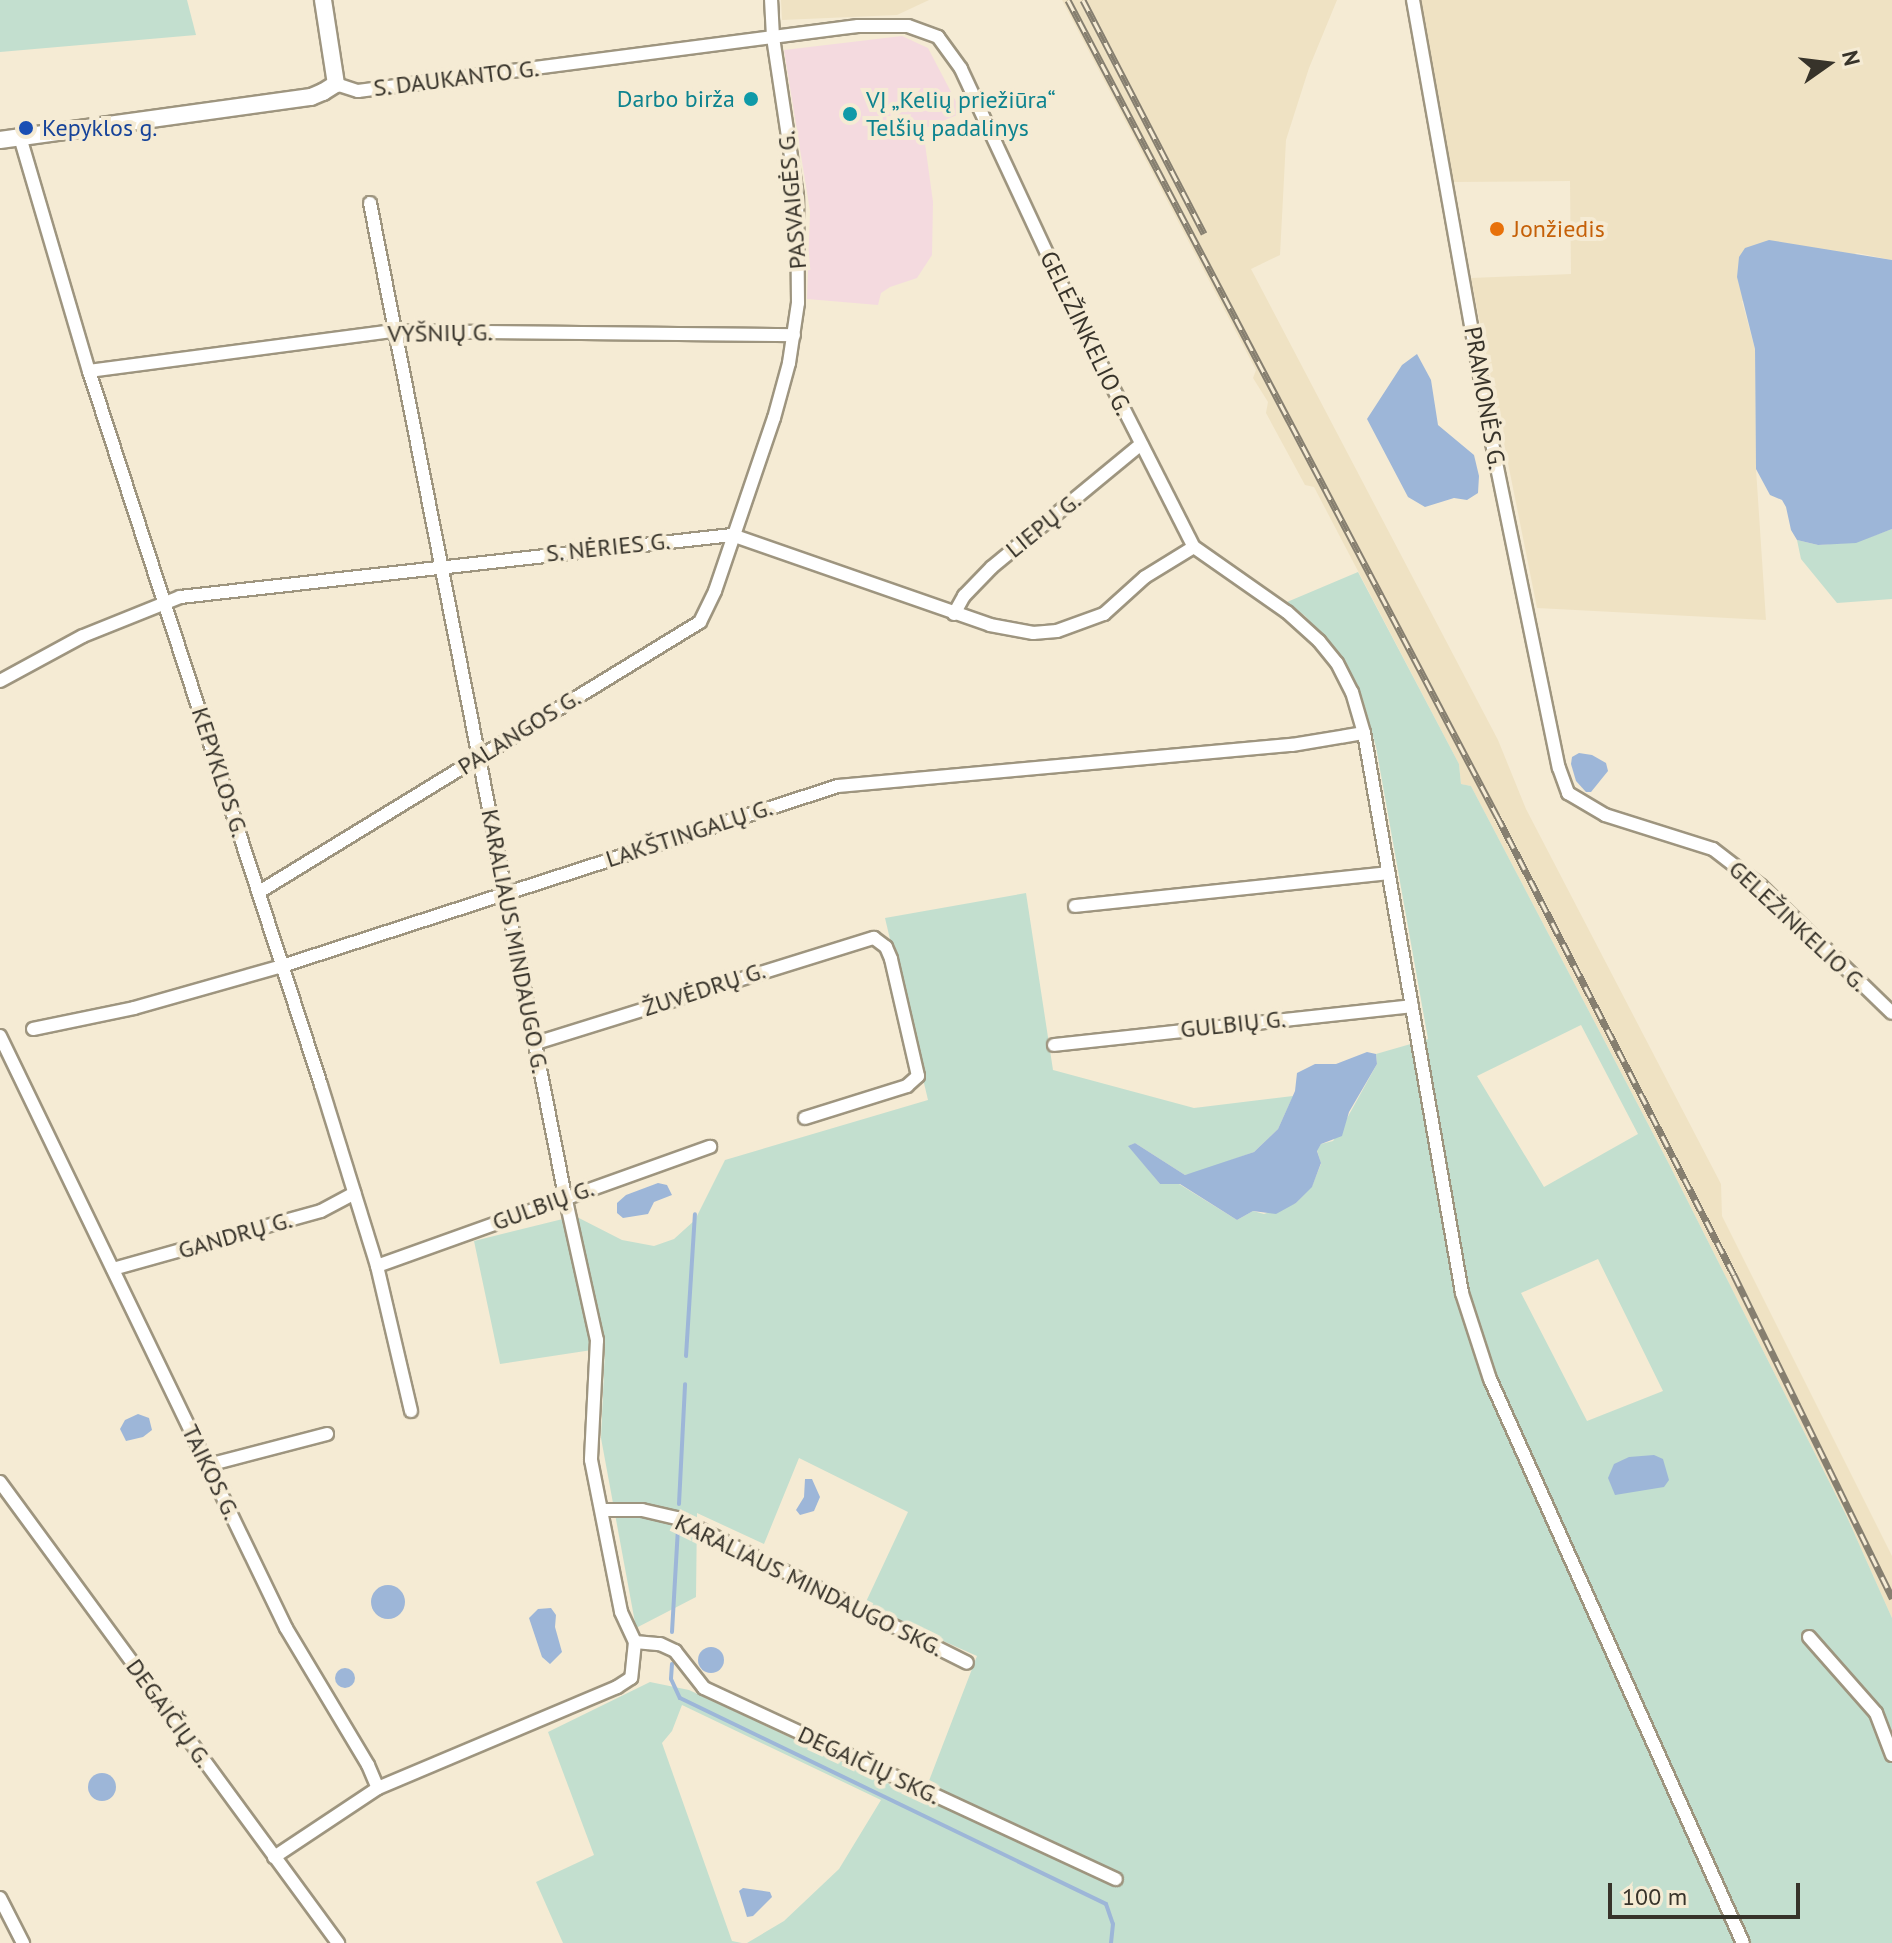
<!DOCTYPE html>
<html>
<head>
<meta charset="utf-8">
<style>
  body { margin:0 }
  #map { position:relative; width:1892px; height:1943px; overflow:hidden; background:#f5ebd4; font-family:"PT Sans",sans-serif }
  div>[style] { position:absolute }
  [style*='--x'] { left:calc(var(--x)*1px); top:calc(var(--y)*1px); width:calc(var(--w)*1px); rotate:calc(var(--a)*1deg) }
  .commercial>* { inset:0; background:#f4dadf }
  .built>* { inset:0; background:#efe2c3 }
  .green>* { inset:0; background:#c3dfcf }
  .water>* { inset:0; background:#9db6d8 }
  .round { border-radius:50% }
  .stream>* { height:4px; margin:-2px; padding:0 2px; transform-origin:2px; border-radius:2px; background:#9db6d8 }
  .roads { filter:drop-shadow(2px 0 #9e957f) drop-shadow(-2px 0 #9e957f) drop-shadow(0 2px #9e957f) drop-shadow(0 -2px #9e957f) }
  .minor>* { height:12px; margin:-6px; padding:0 6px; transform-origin:6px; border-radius:6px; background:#fff }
  .secondary>* { height:16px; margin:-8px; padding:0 8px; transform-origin:8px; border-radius:8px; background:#fff }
  .rail>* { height:7px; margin-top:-3.5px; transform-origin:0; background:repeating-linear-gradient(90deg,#f5ebd4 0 12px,#867f70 0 24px); box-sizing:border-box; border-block:2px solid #867f70 }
  .dots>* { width:22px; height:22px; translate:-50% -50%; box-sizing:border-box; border:4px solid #f5ebd4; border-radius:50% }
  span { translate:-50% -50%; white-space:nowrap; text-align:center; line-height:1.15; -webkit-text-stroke:8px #f5ebd4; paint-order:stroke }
  .street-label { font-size:24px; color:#37332a }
  .culture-label { font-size:24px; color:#0d838f }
  .right { translate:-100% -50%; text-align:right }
  .left { translate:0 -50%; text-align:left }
  .transit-label { font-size:24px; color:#164399 }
  .food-label { font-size:24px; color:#c56008 }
  .north { position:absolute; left:1788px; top:24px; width:80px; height:80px; -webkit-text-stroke:6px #f5ebd4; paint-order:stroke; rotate:76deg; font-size:22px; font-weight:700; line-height:32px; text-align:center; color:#37332a }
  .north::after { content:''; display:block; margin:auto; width:28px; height:36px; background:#37332a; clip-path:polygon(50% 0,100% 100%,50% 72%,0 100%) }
  .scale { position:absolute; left:1608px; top:1883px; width:192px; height:36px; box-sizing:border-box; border:4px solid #37332a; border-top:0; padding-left:10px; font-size:24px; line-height:28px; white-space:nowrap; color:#37332a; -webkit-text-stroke:6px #f5ebd4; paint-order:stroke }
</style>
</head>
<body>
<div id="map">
  <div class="commercial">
    <div style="clip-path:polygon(902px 36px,928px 48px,962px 113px,923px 129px,933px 202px,932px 255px,917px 278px,890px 287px,881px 293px,878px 305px,807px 299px,810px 211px,784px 50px)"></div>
  </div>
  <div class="built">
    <div style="clip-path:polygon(781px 0,929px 0,897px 15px,782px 20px)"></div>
    <div style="clip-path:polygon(1062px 0,1337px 0,1309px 68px,1286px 140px,1280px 255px,1251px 269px,1498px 740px,1526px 809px,1721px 1184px,1722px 1216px,1892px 1556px,1892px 1618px,1847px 1517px,1669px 1164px,1471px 786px,1461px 784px,1459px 764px,1314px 487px,1305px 485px,1266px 413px,1268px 402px,1253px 378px,1256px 370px)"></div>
    <div style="clip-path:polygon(1419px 0,1892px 0,1892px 260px,1857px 253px,1742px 301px,1755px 349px,1756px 469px,1766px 620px,1537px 608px,1471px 278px,1571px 274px,1570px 181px,1453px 182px)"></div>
  </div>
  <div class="green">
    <div style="clip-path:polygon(0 0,187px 0,196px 35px,0 52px)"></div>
    <div style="clip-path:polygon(1892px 529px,1892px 599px,1837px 603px,1801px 559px,1797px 540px,1818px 545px,1856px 542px)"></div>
    <div style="clip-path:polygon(evenodd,1358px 572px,1459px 764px,1461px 784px,1471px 786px,1669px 1164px,1847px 1517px,1892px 1618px,1892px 1943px,747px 1943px,784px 1921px,839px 1869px,881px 1800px,682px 1705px,672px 1731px,662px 1743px,732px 1941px,742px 1943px,563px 1943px,536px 1882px,594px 1855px,548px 1732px,650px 1682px,689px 1690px,922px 1799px,977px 1656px,864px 1606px,908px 1512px,799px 1458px,764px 1544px,697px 1513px,696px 1597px,636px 1628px,601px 1438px,605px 1348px,500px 1364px,474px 1241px,575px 1216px,622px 1240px,654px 1246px,674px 1239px,695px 1220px,725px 1160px,928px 1100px,885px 918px,1026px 893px,1053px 1070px,1194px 1108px,1293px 1096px,1278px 1129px,1254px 1152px,1198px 1172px,1185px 1175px,1135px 1143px,1129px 1146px,1160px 1184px,1179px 1184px,1237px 1220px,1253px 1211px,1264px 1214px,1296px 1203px,1312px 1186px,1321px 1164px,1317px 1150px,1321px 1144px,1333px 1141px,1346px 1120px,1377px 1064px,1376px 1054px,1428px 1039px,1376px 747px,1362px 697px,1341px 657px,1305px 616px,1287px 602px,1358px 572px,1581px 1025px,1638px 1134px,1544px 1187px,1477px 1076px,1581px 1025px,1358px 572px,1598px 1259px,1663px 1391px,1587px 1421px,1521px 1293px,1598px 1259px)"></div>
  </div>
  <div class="water">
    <div style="clip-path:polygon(1769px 240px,1892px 260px,1892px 529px,1856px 543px,1818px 545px,1797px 540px,1791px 530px,1786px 507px,1782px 500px,1770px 495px,1756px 469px,1755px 349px,1737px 277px,1739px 257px,1745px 248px)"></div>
    <div style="clip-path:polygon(1417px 354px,1431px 380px,1438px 425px,1474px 455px,1479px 476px,1478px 493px,1467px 500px,1454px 498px,1425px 507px,1408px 497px,1367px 419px,1402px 365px)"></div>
    <div style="clip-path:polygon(1579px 753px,1592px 755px,1606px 763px,1608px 771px,1591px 792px,1586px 792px,1576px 781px,1571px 764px,1572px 757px)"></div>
    <div style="clip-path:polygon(1367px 1052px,1376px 1054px,1377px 1064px,1349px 1112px,1342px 1136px,1321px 1144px,1317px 1151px,1321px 1163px,1312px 1187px,1296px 1203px,1276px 1214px,1253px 1211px,1237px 1220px,1180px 1184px,1160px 1184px,1128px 1146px,1135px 1143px,1185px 1175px,1254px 1152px,1278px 1129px,1295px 1091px,1297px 1073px,1315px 1064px,1336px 1064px)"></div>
    <div style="clip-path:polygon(658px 1183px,667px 1185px,672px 1195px,654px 1202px,648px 1214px,623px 1218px,617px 1213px,617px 1203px,626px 1195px)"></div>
    <div style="clip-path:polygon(138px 1414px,149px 1418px,152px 1430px,143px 1437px,126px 1441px,120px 1429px,125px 1420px)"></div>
    <div style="clip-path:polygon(1654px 1455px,1663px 1459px,1669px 1480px,1664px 1487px,1615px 1495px,1608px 1478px,1614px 1464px,1629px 1457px)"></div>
    <div style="clip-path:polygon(805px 1479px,812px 1479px,820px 1497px,814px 1511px,800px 1515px,796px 1510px,804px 1497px)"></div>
    <div class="round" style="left:371px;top:1585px;width:34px;height:34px"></div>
    <div style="clip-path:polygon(551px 1608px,556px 1615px,555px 1627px,562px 1652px,550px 1664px,542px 1657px,529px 1618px,538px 1609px)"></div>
    <div class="round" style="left:698px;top:1647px;width:26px;height:26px"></div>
    <div class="round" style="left:335px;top:1668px;width:20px;height:20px"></div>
    <div class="round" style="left:88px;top:1773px;width:28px;height:28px"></div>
    <div style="clip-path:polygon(743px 1888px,770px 1892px,772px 1897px,753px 1916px,747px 1917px,739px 1891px)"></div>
  </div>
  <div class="stream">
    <div style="--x:686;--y:1356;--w:142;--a:-86.4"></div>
    <div style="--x:679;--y:1504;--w:120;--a:-87.1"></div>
    <div style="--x:672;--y:1632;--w:103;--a:-86.7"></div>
    <div style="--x:672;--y:1664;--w:15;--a:94"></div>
    <div style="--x:671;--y:1679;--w:21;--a:65"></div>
    <div style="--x:680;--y:1698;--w:473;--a:25.8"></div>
    <div style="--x:1106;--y:1904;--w:21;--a:71"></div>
    <div style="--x:1113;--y:1924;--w:19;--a:96"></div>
  </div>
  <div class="roads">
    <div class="minor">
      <div style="--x:1413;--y:0;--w:445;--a:79.9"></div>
      <div style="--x:1491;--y:438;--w:337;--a:78.4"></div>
      <div style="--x:1559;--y:768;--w:27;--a:70"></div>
      <div style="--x:1568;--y:793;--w:43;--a:30.7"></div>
      <div style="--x:1605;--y:815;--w:113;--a:17.5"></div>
      <div style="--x:1713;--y:849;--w:61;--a:37.6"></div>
      <div style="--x:1761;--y:886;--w:182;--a:44.1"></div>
      <div style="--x:336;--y:84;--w:23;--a:18"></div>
      <div style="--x:358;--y:91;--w:504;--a:-7.41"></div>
      <div style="--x:858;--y:26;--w:50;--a:0"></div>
      <div style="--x:908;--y:26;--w:32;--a:20"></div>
      <div style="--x:938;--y:37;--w:39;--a:54"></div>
      <div style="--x:961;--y:69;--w:258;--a:65"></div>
      <div style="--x:1070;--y:303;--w:274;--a:63.1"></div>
      <div style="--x:1194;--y:547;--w:113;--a:35"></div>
      <div style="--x:1287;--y:612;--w:43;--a:42.2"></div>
      <div style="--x:1319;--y:641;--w:28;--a:51"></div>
      <div style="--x:1337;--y:663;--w:33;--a:63"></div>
      <div style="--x:1352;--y:692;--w:43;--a:73.7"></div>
      <div style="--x:1364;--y:733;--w:569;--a:80.07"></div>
      <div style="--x:1462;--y:1293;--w:90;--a:72"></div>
      <div style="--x:1490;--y:1379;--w:618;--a:65.84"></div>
      <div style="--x:20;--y:137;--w:244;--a:73.6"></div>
      <div style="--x:89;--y:371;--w:751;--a:72"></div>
      <div style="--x:321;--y:1085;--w:189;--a:72.8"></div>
      <div style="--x:377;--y:1266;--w:149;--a:76.8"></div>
      <div style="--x:370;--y:203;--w:1012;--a:78.89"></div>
      <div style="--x:565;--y:1196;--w:148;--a:77.5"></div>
      <div style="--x:597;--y:1340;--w:120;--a:92.9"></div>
      <div style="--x:591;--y:1460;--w:155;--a:78.8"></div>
      <div style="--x:621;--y:1612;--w:33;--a:65"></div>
      <div style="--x:635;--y:1642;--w:36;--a:96"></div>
      <div style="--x:631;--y:1678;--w:17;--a:147"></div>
      <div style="--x:617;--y:1687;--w:259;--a:157.1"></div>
      <div style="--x:89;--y:371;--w:307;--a:-7.5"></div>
      <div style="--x:393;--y:331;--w:401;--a:0.6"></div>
      <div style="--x:954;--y:614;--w:21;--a:-61"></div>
      <div style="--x:964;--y:596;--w:40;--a:-46"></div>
      <div style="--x:992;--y:567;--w:193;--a:-39.5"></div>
      <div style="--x:0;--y:681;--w:94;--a:-28.5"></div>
      <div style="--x:83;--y:636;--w:105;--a:-21.9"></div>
      <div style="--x:180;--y:597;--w:555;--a:-6.41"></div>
      <div style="--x:732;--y:535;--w:273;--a:19.2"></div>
      <div style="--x:990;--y:625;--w:44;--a:10.5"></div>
      <div style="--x:1033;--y:633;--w:24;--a:-5"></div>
      <div style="--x:1057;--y:631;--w:50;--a:-19.9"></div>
      <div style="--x:1104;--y:614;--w:55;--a:-42.1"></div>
      <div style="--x:1145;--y:577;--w:57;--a:-31.5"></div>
      <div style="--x:259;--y:892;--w:517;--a:-31.48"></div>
      <div style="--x:700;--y:622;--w:34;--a:-64"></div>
      <div style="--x:715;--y:591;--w:183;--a:-71.2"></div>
      <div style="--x:774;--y:418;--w:57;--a:-74.7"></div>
      <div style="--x:789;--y:363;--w:61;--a:-81.5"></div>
      <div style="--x:798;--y:303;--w:107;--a:-90.5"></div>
      <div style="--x:797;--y:196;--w:161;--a:-98.6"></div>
      <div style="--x:773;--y:37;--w:37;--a:-93"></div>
      <div style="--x:1075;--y:906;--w:315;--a:-6"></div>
      <div style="--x:33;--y:1029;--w:103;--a:-11.7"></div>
      <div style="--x:134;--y:1008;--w:154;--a:-15.8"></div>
      <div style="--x:282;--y:966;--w:584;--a:-17.94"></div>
      <div style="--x:838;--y:786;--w:456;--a:-5.2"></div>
      <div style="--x:1292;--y:745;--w:73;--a:-9.5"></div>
      <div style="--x:0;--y:1036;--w:657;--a:64.21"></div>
      <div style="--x:286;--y:1628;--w:160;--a:59.1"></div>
      <div style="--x:368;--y:1765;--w:25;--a:67"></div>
      <div style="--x:378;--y:1788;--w:125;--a:146.4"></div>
      <div style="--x:536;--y:1043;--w:354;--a:-17.3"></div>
      <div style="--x:874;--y:938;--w:15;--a:37"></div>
      <div style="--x:886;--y:947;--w:13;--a:67"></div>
      <div style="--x:891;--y:959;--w:120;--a:77"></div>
      <div style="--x:918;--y:1076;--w:15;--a:138"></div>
      <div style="--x:907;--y:1086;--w:107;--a:162.6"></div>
      <div style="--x:1054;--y:1045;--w:360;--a:-6.2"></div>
      <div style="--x:377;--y:1266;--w:354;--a:-19.7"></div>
      <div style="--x:113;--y:1269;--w:216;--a:-15.6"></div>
      <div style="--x:321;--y:1211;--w:38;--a:-28"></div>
      <div style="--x:208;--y:1465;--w:123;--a:-14.6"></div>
      <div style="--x:0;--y:1482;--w:572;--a:53.75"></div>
      <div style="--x:602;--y:1510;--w:40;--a:0"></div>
      <div style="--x:642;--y:1510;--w:37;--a:13"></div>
      <div style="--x:678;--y:1518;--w:323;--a:26.6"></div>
      <div style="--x:1809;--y:1637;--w:101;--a:48.6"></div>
      <div style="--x:1876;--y:1713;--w:45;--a:69.1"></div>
      <div style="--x:635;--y:1642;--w:25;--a:5"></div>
      <div style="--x:660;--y:1644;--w:17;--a:25"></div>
      <div style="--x:675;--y:1651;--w:47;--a:51.9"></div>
      <div style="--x:704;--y:1688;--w:454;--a:24.9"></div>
      <div style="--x:0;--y:1898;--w:51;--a:62.9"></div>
    </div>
    <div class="secondary">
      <div style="--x:0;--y:140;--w:314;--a:-7.9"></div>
      <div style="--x:311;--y:97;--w:13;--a:-23"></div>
      <div style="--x:323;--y:92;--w:15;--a:-32"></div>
      <div style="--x:336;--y:84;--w:85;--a:-98.8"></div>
    </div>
  </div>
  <div class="rail">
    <div style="--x:1068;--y:0;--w:922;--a:62.27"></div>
    <div style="--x:1497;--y:816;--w:517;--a:62.69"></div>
    <div style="--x:1734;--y:1275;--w:360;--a:63.9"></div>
    <div style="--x:1083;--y:0;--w:263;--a:62.6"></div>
  </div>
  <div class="dots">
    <div style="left:751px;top:99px;background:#0f9aa8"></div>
    <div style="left:850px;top:114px;background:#0f9aa8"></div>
    <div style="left:26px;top:128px;background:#1a4fb4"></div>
    <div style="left:1497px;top:229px;background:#e8710a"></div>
  </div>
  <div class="street-label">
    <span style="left:456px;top:78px;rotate:-7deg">S. DAUKANTO G.</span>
    <span style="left:792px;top:200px;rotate:-95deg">PASVAIGĖS G.</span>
    <span style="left:440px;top:333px;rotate:-1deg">VYŠNIŲ G.</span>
    <span style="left:1086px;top:333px;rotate:64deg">GELEŽINKELIO G.</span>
    <span style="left:1485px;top:398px;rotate:80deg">PRAMONĖS G.</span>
    <span style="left:1043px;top:525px;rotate:-39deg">LIEPŲ G.</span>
    <span style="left:608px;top:547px;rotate:-6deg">S. NĖRIES G.</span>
    <span style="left:519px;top:732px;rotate:-32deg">PALANGOS G.</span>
    <span style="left:220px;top:772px;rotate:72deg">KEPYKLOS G.</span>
    <span style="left:689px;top:833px;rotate:-18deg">LAKŠTINGALŲ G.</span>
    <span style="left:1798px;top:926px;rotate:43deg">GELEŽINKELIO G.</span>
    <span style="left:515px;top:941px;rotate:79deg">KARALIAUS MINDAUGO G.</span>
    <span style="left:704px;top:989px;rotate:-18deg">ŽUVĖDRŲ G.</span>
    <span style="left:1233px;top:1024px;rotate:-6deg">GULBIŲ G.</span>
    <span style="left:543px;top:1205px;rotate:-20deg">GULBIŲ G.</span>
    <span style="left:235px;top:1235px;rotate:-16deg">GANDRŲ G.</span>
    <span style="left:211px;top:1472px;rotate:64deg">TAIKOS G.</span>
    <span style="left:809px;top:1585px;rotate:26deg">KARALIAUS MINDAUGO SKG.</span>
    <span style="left:169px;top:1713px;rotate:54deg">DEGAIČIŲ G.</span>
    <span style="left:869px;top:1765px;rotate:25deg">DEGAIČIŲ SKG.</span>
  </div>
  <div class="culture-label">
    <span class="right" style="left:735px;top:99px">Darbo birža</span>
    <span class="left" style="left:866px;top:114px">VĮ „Kelių priežiūra“<br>Telšių padalinys</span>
  </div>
  <div class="transit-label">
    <span class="left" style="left:42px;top:128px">Kepyklos g.</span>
  </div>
  <div class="food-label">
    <span class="left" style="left:1513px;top:229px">Jonžiedis</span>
  </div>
  <div class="north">N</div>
  <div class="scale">100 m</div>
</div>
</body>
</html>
